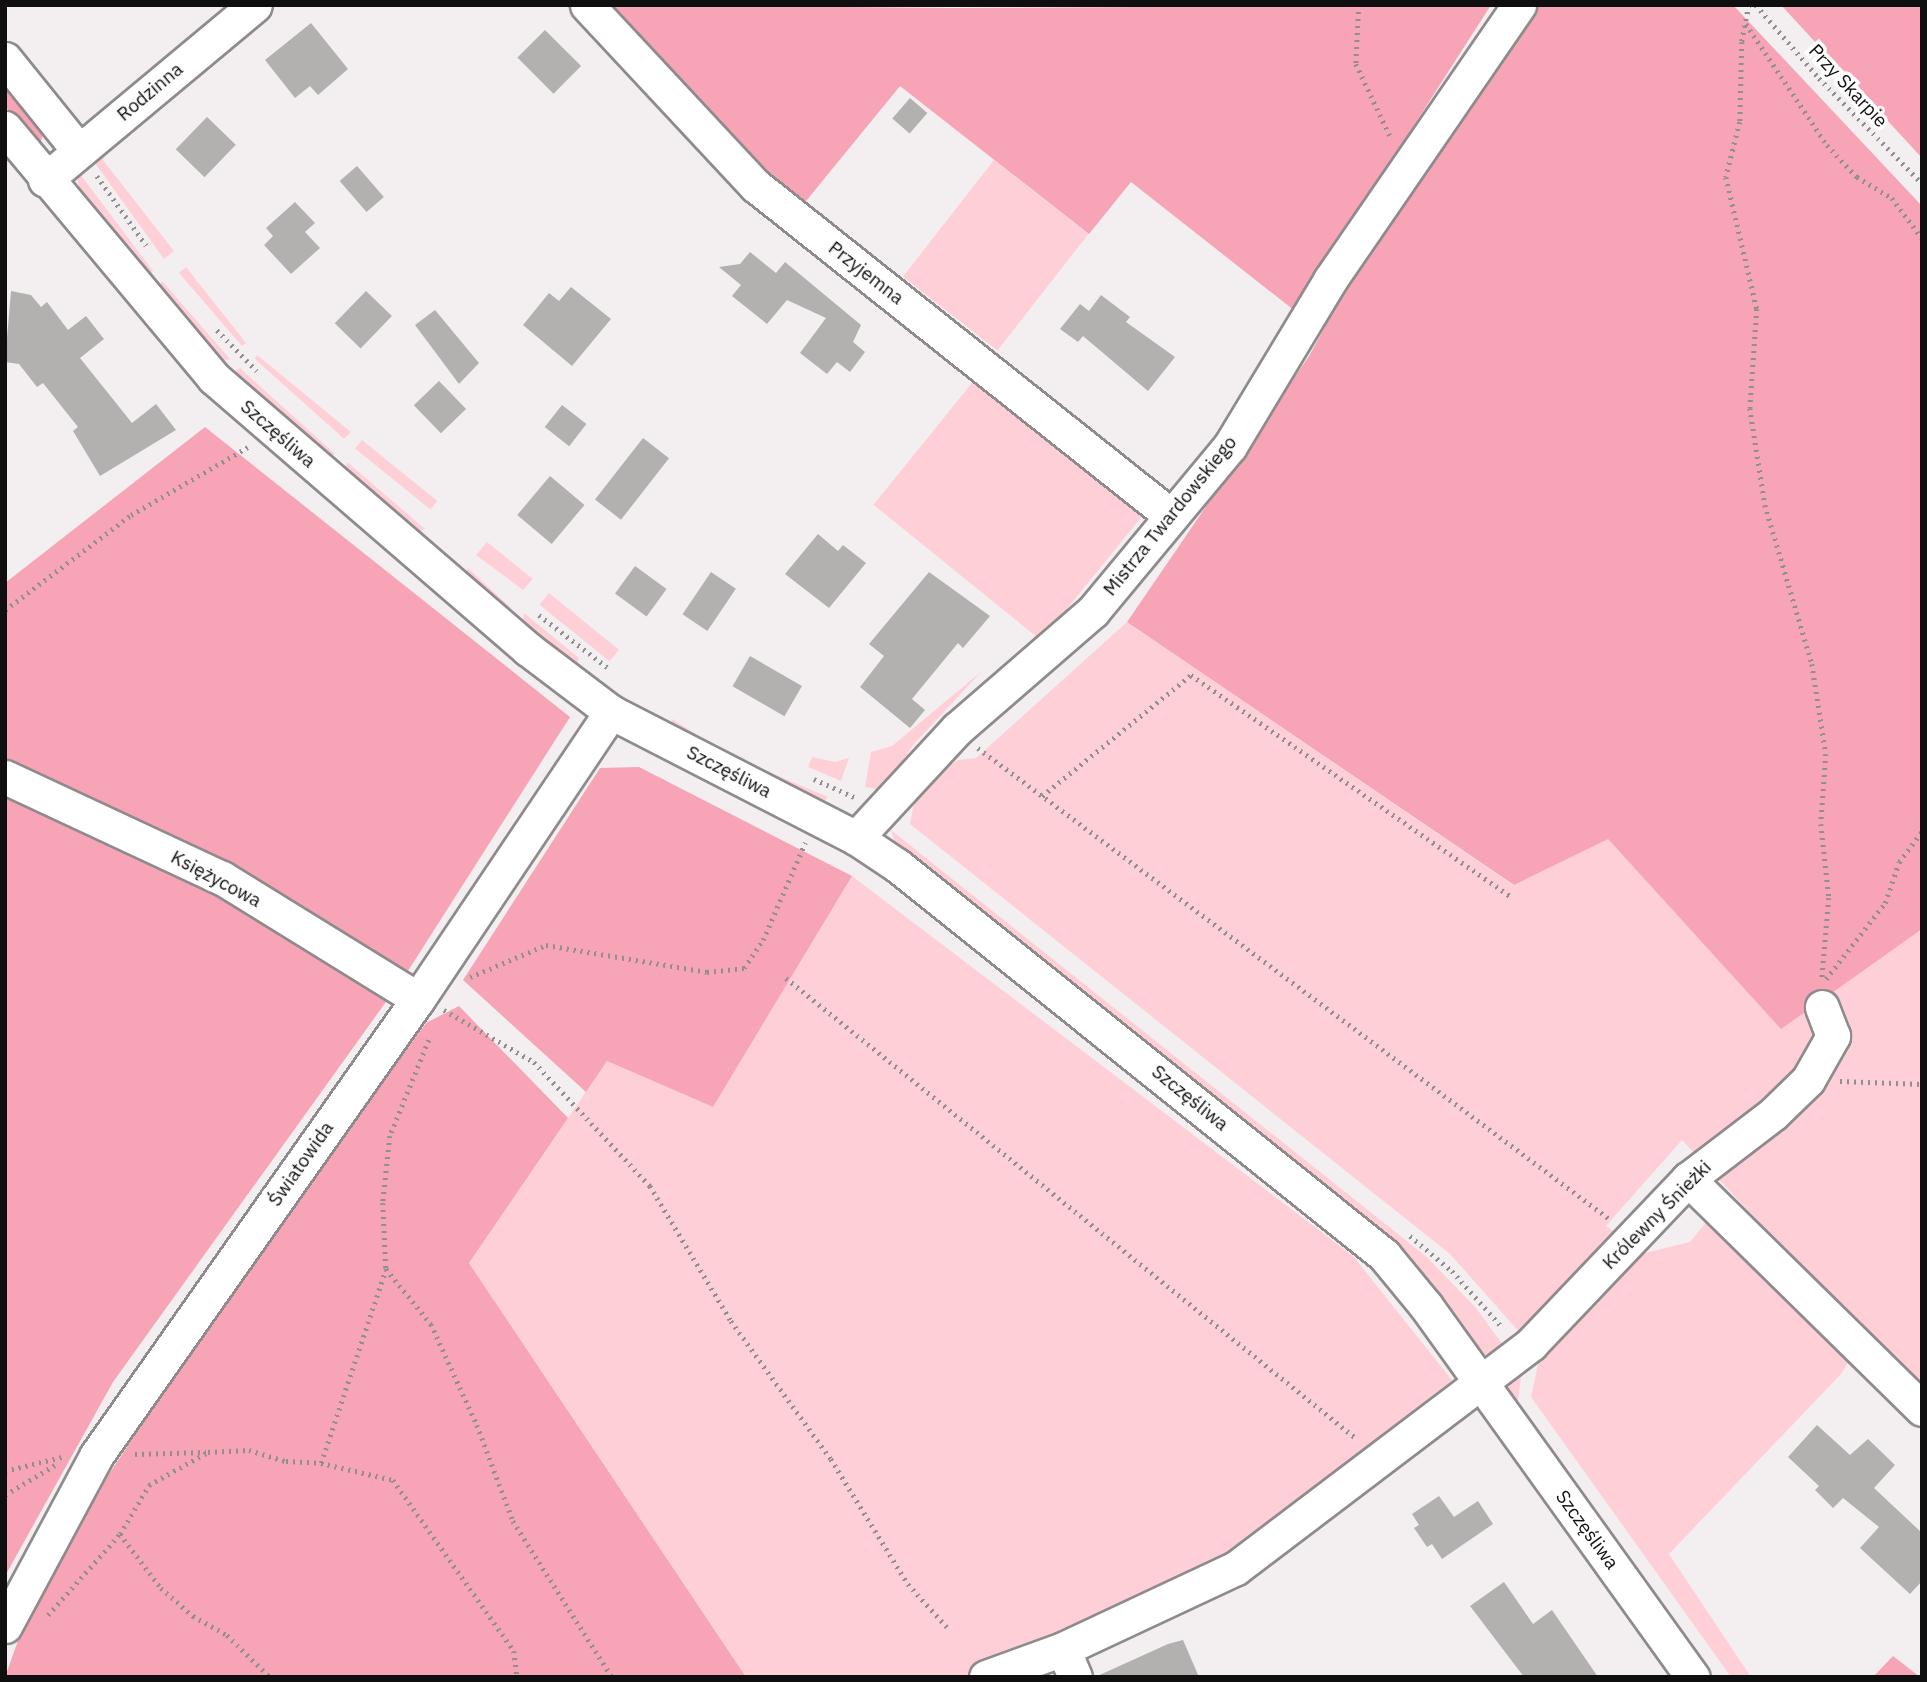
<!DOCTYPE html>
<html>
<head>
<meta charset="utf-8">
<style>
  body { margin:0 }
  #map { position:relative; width:1927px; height:1682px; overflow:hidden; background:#f3eff0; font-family:"IBM Plex Sans",sans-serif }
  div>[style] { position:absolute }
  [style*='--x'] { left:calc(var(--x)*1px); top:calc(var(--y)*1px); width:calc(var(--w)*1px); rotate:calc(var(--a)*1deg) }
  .green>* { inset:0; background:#ffcfd8; transform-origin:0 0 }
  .forest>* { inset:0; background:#f8a4b7 }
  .building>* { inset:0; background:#b3b0b0; transform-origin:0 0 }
  .path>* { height:4.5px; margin-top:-2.25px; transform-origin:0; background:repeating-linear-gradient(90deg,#908e8e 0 2px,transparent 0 7px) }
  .roads { filter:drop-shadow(2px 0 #8f8b8c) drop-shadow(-2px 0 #8f8b8c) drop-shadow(0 2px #8f8b8c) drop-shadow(0 -2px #8f8b8c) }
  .minor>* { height:33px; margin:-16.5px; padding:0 16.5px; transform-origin:16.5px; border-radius:16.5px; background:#fff }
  span { translate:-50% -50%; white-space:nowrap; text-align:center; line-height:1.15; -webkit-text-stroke:7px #fff; paint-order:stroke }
  .street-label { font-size:19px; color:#100f0f }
  .frame { position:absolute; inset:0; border:7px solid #100f0f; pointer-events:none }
</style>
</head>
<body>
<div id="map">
  <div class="green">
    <div style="clip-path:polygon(108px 142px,103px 160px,174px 251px,164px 259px,92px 159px)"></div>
    <div style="left:994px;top:160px;width:120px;height:148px;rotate:38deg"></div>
    <div style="clip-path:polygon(77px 170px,153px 271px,150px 275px,141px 273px,79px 195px)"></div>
    <div style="clip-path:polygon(186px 267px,246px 343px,242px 346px,179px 273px)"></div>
    <div style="clip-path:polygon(162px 281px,230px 359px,219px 362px,158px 291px)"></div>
    <div style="clip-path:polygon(257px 355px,351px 432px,344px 439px,255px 359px)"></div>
    <div style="clip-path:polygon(240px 368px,335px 454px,326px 458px,236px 378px,234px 372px)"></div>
    <div style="left:976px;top:378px;width:216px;height:163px;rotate:39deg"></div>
    <div style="left:362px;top:440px;width:97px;height:11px;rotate:39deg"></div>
    <div style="clip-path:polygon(347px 462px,425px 529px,415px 532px,344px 472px)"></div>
    <div style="clip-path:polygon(487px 542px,533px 579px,523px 590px,476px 555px)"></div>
    <div style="clip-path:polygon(468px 568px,511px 608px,504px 609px,465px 577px)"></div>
    <div style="left:549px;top:593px;width:90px;height:15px;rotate:39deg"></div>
    <div style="clip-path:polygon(524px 613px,579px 658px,576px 667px,523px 626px)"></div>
    <div style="clip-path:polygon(1127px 622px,1513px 885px,1607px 838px,1781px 1028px,1922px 929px,1922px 1395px,1682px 1140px,1606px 1226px,1620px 1236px,1522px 1335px,1450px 1254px,910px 824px,915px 797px,932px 777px,958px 760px,976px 758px)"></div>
    <div style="clip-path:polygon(982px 671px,914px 744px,883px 790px,865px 787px,871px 752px,892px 746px)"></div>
    <div style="clip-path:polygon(672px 719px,727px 754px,828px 797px,823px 803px,671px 730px)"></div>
    <div style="clip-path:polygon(812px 757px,835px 762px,849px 758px,841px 781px,808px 767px)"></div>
    <div style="clip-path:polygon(891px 830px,1428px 1258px,1476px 1308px,1506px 1349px,1492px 1355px,1479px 1353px,898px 852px)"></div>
    <div style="clip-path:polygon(852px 876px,1353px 1256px,1452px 1380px,1232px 1552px,966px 1677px,746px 1677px,469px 1263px,607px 1061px,713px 1107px)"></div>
    <div style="clip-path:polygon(1708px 1220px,1851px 1357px,1842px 1373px,1669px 1554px,1751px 1677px,1731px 1677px,1531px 1397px,1539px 1359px,1633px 1256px,1690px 1242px)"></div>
    <div style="clip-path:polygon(1522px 1369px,1518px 1401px,1540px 1431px,1535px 1435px,1508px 1390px,1513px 1375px)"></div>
    <div style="left:1550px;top:1445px;width:284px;height:6px;rotate:55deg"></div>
  </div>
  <div class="forest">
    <div style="clip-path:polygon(604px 5px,952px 8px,1491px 5px,1295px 311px,1131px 182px,1089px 234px,900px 86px,802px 206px,762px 173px)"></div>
    <div style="clip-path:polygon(1535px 5px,1733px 5px,1922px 206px,1922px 929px,1781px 1029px,1608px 839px,1514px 885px,1127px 622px,1309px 356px,1381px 225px)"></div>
    <div style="clip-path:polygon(1781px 5px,1922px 5px,1922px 158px)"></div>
    <div style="clip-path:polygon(5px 77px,45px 129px,41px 141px,25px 131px,5px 106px)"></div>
    <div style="clip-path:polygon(205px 427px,570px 717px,406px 974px,113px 1382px,5px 1576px,5px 583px)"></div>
    <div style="clip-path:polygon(639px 767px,852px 876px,713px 1107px,607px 1061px,586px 1092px,463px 980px,600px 768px)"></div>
    <div style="clip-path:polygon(459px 1006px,568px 1118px,469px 1263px,746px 1677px,5px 1677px,19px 1638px,101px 1486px,241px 1276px,426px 1023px)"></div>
    <div style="clip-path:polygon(1893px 1656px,1920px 1677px,1873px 1677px)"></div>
  </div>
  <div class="building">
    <div style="clip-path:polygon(311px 23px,348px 69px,318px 95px,310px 86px,295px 98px,265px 60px)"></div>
    <div style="left:545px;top:30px;width:51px;height:39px;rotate:45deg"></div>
    <div style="left:910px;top:98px;width:23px;height:27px;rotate:41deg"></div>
    <div style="left:207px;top:117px;width:40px;height:45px;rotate:44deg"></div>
    <div style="left:357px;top:166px;width:41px;height:23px;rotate:49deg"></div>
    <div style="clip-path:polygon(295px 202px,315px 223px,305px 232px,320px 248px,291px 274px,264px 245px,273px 236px,266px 228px)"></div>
    <div style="clip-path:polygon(750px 252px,776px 273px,785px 262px,861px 325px,853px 342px,865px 352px,850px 372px,837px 362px,827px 374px,800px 353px,826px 318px,787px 300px,767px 324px,732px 296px,741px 285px,719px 267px,740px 264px)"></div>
    <div style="clip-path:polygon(571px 287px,611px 319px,572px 366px,523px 325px,549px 293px,559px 301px)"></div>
    <div style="clip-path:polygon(11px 291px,31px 295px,41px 307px,47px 302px,68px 330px,86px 316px,104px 339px,80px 358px,132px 423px,156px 404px,176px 430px,100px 476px,73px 431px,78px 427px,43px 383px,37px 387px,19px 364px,5px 362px)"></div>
    <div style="left:366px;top:291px;width:36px;height:45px;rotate:44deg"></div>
    <div style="clip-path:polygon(1101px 295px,1130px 317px,1126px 322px,1175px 357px,1148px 391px,1083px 336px,1078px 342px,1060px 329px,1080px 304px,1089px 311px)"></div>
    <div style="clip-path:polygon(435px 310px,479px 363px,459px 384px,415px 325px)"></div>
    <div style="left:439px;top:381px;width:39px;height:35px;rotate:46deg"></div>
    <div style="left:562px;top:405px;width:31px;height:28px;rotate:38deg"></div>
    <div style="left:643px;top:438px;width:33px;height:78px;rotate:38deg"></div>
    <div style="left:550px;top:476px;width:45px;height:51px;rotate:40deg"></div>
    <div style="clip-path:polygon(818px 534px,838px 551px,843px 545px,866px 563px,829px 608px,785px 574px)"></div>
    <div style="left:635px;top:566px;width:39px;height:34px;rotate:36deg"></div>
    <div style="left:711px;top:572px;width:30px;height:51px;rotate:34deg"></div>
    <div style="clip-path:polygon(929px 572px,990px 616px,963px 648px,958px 643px,912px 699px,925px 710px,910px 728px,860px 687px,884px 656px,869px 644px)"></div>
    <div style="left:750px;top:656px;width:60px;height:35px;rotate:30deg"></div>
    <div style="clip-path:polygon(1817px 1425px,1850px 1455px,1868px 1439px,1895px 1465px,1874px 1488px,1922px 1533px,1922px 1581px,1910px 1594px,1860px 1548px,1879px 1527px,1843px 1498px,1833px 1508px,1815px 1490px,1819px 1486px,1788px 1457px)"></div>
    <div style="clip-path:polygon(1439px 1496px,1454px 1517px,1478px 1501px,1493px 1524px,1442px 1559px,1432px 1544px,1427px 1547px,1414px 1528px,1419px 1525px,1412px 1514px)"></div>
    <div style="clip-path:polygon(1504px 1582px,1533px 1624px,1552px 1610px,1598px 1677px,1524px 1677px,1470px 1606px)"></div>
    <div style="clip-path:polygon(1183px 1640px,1199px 1677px,1095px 1677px,1168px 1644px)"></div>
  </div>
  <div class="path">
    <div style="--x:1359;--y:5;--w:59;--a:92.9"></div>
    <div style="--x:1356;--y:64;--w:82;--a:64.7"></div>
    <div style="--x:1749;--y:5;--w:38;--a:101"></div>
    <div style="--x:1742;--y:42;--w:80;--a:91.4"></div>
    <div style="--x:1740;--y:122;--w:57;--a:104.3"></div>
    <div style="--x:1726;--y:177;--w:136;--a:76.8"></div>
    <div style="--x:1757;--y:309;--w:99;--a:94"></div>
    <div style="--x:1750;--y:408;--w:98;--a:81.2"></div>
    <div style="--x:1765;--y:505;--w:166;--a:73.5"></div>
    <div style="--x:1812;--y:664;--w:91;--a:81.2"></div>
    <div style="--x:1826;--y:754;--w:70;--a:94.1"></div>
    <div style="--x:1821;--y:824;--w:74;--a:83.8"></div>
    <div style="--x:1829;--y:898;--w:80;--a:95"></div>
    <div style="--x:1756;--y:5;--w:96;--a:49.2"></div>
    <div style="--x:1819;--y:78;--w:147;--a:45.6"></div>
    <div style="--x:1746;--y:24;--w:146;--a:56.2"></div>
    <div style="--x:1827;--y:145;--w:44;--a:46.8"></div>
    <div style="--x:1857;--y:177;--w:41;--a:31"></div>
    <div style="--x:1892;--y:198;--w:50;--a:53.1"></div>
    <div style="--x:97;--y:176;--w:85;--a:54.6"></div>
    <div style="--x:217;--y:330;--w:57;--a:45.7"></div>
    <div style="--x:5;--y:610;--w:158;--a:-37"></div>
    <div style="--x:131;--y:515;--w:135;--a:-30.2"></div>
    <div style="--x:539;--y:615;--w:86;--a:37.4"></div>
    <div style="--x:978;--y:748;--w:790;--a:36.71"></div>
    <div style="--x:814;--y:779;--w:44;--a:24.2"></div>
    <div style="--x:1042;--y:796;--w:192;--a:-39.1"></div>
    <div style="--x:1191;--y:675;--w:392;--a:34.7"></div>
    <div style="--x:470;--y:977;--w:82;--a:-22.8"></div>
    <div style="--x:546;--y:945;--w:163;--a:9.5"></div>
    <div style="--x:707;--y:972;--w:37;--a:-6"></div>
    <div style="--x:744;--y:968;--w:34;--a:-56"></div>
    <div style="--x:763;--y:940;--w:106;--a:-66.6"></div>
    <div style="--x:786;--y:978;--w:734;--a:38.92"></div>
    <div style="--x:1826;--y:979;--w:96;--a:-52.2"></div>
    <div style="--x:1885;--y:903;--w:43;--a:-71.1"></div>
    <div style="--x:1899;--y:862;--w:38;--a:-53"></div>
    <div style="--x:444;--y:1010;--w:104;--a:30"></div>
    <div style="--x:534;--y:1062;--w:170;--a:46.9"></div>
    <div style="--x:650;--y:1186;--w:157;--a:59"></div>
    <div style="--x:731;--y:1321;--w:170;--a:54.1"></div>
    <div style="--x:831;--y:1459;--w:147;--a:58.4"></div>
    <div style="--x:908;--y:1584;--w:58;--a:47.8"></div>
    <div style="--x:429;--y:1040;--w:104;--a:112.1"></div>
    <div style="--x:390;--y:1136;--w:67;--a:96"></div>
    <div style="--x:383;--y:1203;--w:66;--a:87.4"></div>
    <div style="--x:386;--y:1269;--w:71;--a:50.7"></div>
    <div style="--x:431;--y:1324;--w:111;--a:65.5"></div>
    <div style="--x:477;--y:1425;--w:103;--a:69.4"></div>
    <div style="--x:513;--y:1521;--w:185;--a:57.6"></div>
    <div style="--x:1840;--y:1081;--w:82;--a:2.1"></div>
    <div style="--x:1410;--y:1236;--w:55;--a:39.8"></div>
    <div style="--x:1452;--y:1271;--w:76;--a:48.2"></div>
    <div style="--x:135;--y:1454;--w:71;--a:-1.6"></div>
    <div style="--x:321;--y:1463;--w:205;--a:-71.5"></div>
    <div style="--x:5;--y:1471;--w:59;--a:-13.8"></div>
    <div style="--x:5;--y:1495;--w:58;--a:-31"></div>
    <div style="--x:120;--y:1534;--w:68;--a:52.8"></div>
    <div style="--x:161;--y:1588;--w:43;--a:41.2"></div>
    <div style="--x:193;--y:1616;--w:39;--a:29"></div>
    <div style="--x:227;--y:1635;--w:60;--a:44.3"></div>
    <div style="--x:48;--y:1615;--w:108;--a:-48.4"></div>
    <div style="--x:120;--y:1534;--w:57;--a:-59.4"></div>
    <div style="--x:149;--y:1485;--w:68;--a:-29.2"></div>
    <div style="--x:208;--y:1452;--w:41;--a:-2.8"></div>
    <div style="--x:249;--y:1450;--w:39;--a:17"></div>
    <div style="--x:286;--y:1461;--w:35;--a:3"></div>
    <div style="--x:321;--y:1463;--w:74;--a:13.3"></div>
    <div style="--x:393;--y:1480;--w:209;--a:54.7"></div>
    <div style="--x:514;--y:1651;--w:26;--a:83"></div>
  </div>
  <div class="roads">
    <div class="minor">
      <div style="--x:587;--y:5;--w:248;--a:47"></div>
      <div style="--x:756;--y:186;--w:529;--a:38.47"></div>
      <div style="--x:5;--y:59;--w:118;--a:51.2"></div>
      <div style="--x:5;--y:128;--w:326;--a:50.1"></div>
      <div style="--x:214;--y:378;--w:415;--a:40.8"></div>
      <div style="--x:528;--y:649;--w:104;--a:37.2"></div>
      <div style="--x:611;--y:712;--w:276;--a:27.2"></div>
      <div style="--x:856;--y:838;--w:50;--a:33.7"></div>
      <div style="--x:898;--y:866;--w:623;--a:38.67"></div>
      <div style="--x:1384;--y:1255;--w:66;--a:50.5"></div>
      <div style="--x:1426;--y:1306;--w:457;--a:54.3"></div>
      <div style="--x:45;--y:180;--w:273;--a:-39.8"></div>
      <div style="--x:5;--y:777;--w:239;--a:25"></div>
      <div style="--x:222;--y:878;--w:230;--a:31.7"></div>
      <div style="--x:856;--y:838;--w:149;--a:-47.2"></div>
      <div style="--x:957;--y:729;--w:180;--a:-40.9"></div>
      <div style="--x:1093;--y:611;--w:214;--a:-50.3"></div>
      <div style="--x:1230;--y:446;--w:194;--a:-58.9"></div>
      <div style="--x:1330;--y:280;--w:334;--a:-55.5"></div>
      <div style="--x:1688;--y:1179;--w:328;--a:44.5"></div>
      <div style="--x:5;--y:1626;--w:193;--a:-61.8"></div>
      <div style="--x:96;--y:1456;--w:559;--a:-54.83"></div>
      <div style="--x:418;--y:999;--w:346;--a:-56.1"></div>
      <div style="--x:986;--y:1677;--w:82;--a:-20"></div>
      <div style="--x:1075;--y:1677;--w:30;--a:-113"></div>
      <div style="--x:1063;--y:1649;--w:191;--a:-25.1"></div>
      <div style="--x:1236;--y:1568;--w:370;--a:-37.2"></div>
      <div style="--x:1531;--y:1344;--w:228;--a:-46.4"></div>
      <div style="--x:1688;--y:1179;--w:107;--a:-37.4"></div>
      <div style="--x:1773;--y:1114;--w:49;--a:-44.2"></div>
      <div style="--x:1808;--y:1080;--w:51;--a:-60.4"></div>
      <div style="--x:1833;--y:1036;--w:31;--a:-111"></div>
    </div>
  </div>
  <div class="street-label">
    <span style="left:1848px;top:86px;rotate:47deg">Przy Skarpie</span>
    <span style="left:150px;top:92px;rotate:-40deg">Rodzinna</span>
    <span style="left:866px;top:273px;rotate:38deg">Przyjemna</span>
    <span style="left:278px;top:434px;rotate:41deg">Szczęśliwa</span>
    <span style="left:1170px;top:516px;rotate:-51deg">Mistrza Twardowskiego</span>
    <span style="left:729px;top:772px;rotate:27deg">Szczęśliwa</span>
    <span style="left:216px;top:879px;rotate:28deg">Księżycowa</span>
    <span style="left:1190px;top:1098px;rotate:39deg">Szczęśliwa</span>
    <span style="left:301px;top:1164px;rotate:-55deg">Światowida</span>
    <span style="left:1657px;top:1215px;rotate:-45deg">Królewny Śnieżki</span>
    <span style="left:1587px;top:1530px;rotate:54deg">Szczęśliwa</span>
  </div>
  <div class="frame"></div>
</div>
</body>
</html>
